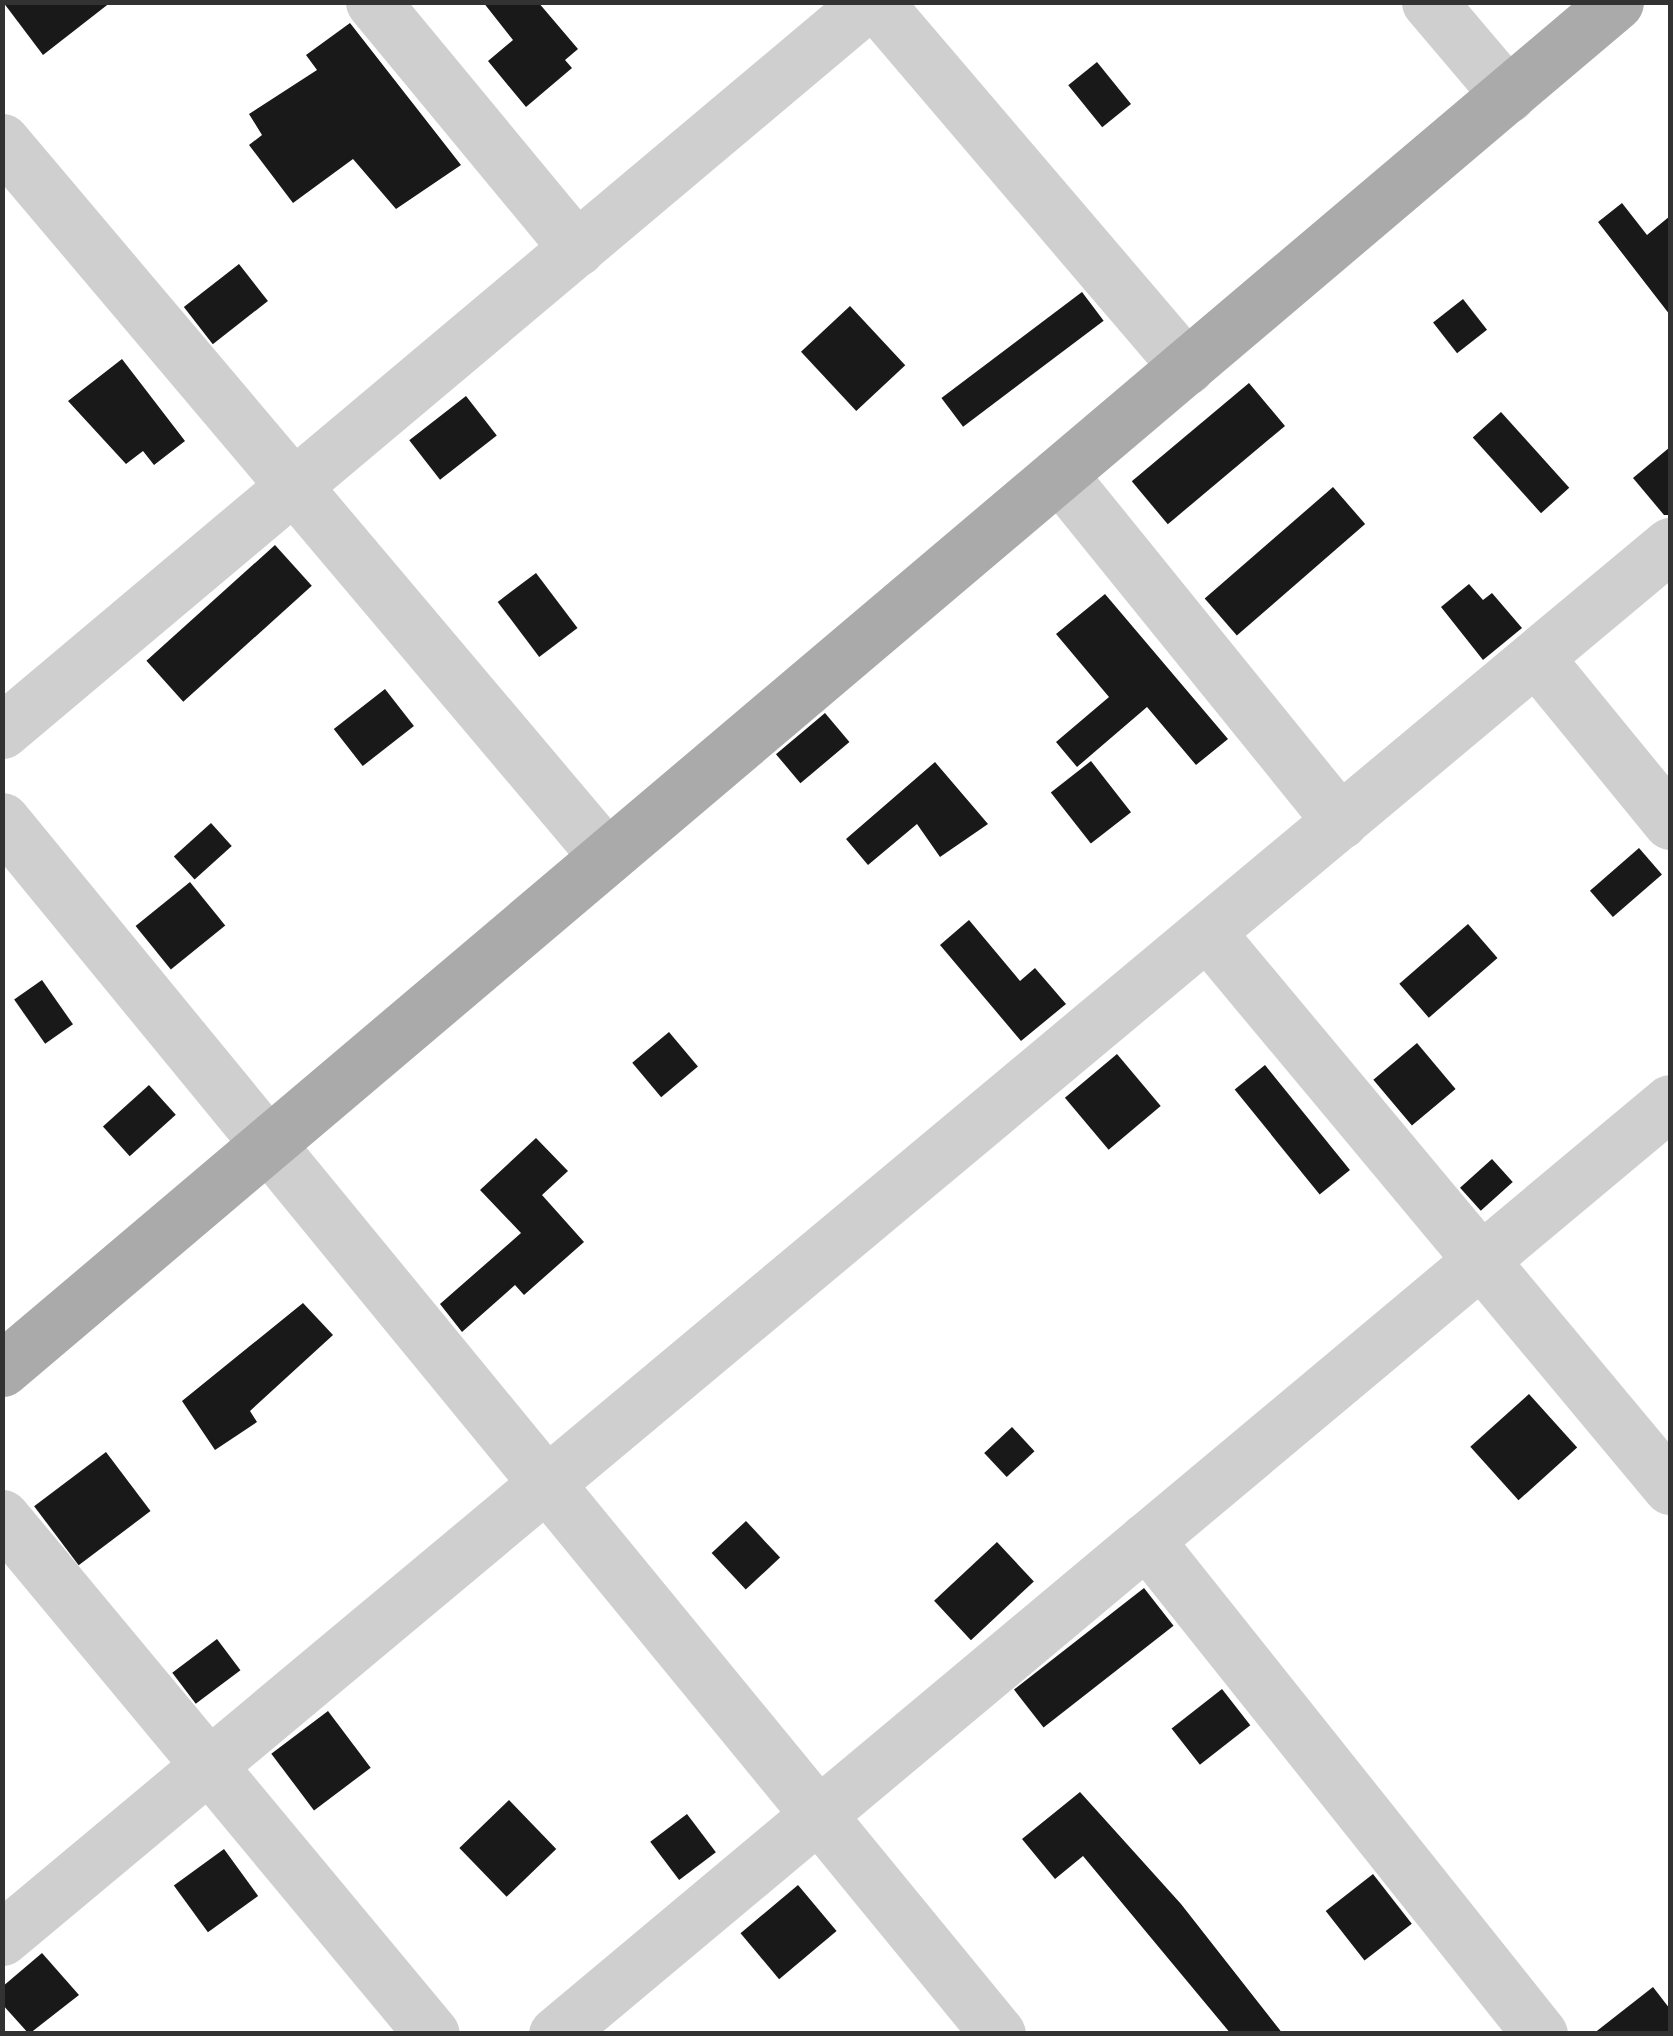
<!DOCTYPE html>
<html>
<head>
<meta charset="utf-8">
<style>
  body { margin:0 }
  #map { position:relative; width:1673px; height:2036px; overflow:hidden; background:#fff; font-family:"Asap Condensed",sans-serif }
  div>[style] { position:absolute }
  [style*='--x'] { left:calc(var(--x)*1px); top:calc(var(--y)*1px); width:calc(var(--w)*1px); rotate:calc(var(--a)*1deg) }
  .building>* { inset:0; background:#191919; transform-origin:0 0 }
  .minor>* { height:55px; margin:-27.5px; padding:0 27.5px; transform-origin:27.5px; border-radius:27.5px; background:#cfcfcf }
  .major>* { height:55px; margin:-27.5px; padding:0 27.5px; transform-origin:27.5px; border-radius:27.5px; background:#aaa }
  span { translate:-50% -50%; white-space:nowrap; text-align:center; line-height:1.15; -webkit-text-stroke:10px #fff; paint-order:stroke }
  .frame { position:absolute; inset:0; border:5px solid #323232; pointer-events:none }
</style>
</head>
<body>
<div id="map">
  <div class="building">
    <div style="clip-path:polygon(3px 2px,111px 2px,43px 55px)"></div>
    <div style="clip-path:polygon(483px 2px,538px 2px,578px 49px,565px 60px,572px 68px,526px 107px,488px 61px,513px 40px)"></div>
    <div style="clip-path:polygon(350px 23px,461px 165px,396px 209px,353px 159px,293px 203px,249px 145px,262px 135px,249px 114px,317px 70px,306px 55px)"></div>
    <div style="left:1097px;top:62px;width:54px;height:37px;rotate:51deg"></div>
    <div style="clip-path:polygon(1622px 203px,1647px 235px,1670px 216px,1670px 315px,1598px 222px)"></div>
    <div style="left:239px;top:264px;width:47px;height:70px;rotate:52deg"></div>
    <div style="left:1082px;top:292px;width:36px;height:176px;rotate:53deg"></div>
    <div style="left:1463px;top:299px;width:39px;height:38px;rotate:52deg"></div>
    <div style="left:850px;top:306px;width:81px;height:67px;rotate:47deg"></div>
    <div style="clip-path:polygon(122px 359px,185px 441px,154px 465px,143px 451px,126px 464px,68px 401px)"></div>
    <div style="left:1249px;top:383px;width:56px;height:153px;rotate:50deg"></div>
    <div style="left:466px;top:396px;width:50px;height:72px;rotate:52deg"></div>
    <div style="left:1501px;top:412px;width:102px;height:38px;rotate:48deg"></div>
    <div style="clip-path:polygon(1670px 447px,1670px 515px,1664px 515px,1633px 478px)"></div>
    <div style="left:1333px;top:487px;width:49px;height:170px;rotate:49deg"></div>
    <div style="left:275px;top:545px;width:55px;height:173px;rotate:48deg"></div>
    <div style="left:536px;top:573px;width:69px;height:48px;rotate:53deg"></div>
    <div style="clip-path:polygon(1469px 584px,1483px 600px,1492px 593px,1522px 628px,1483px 660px,1441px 607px)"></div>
    <div style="clip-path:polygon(1105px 594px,1228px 739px,1196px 765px,1147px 707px,1077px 767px,1056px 742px,1109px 697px,1056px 634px)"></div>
    <div style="left:385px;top:689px;width:47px;height:65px;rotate:52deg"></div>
    <div style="left:825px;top:713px;width:38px;height:64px;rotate:50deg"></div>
    <div style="left:1091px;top:761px;width:65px;height:51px;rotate:52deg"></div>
    <div style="clip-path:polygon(935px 762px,988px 824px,940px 857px,917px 824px,868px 865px,846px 839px)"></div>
    <div style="left:211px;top:823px;width:31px;height:50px;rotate:48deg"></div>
    <div style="left:1639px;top:848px;width:35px;height:65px;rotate:49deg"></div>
    <div style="left:190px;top:882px;width:56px;height:70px;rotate:51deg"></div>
    <div style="clip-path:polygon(969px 920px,1020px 981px,1035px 968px,1066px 1004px,1021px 1041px,940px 945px)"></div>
    <div style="left:1468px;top:924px;width:45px;height:91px;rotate:49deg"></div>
    <div style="left:42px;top:980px;width:54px;height:34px;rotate:55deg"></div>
    <div style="left:669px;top:1032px;width:45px;height:48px;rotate:50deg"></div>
    <div style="left:1417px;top:1043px;width:60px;height:57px;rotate:50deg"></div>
    <div style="left:1117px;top:1054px;width:68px;height:68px;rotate:50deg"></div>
    <div style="left:1265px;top:1065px;width:135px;height:39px;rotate:51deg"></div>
    <div style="left:149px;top:1085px;width:40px;height:62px;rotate:48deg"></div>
    <div style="clip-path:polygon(536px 1138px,568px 1171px,542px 1195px,584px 1242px,524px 1295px,515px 1285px,462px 1332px,440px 1304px,521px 1233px,480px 1190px)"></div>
    <div style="left:1492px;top:1159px;width:31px;height:43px;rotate:48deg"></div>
    <div style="clip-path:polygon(303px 1303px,333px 1335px,250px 1411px,257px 1422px,215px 1450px,182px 1401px)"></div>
    <div style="left:1529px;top:1394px;width:72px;height:79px;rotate:48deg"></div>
    <div style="left:1012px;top:1427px;width:33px;height:38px;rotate:47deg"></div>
    <div style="left:106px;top:1452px;width:74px;height:90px;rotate:53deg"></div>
    <div style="left:746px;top:1521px;width:50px;height:47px;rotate:47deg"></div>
    <div style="left:997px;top:1542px;width:54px;height:86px;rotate:47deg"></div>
    <div style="left:1144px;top:1588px;width:48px;height:165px;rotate:52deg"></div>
    <div style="left:217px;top:1639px;width:39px;height:56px;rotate:53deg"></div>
    <div style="left:1222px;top:1689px;width:46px;height:64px;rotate:52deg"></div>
    <div style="left:328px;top:1711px;width:71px;height:71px;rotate:53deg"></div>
    <div style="clip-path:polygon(1080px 1792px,1181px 1904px,1283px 2034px,1231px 2034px,1083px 1856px,1055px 1879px,1022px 1839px)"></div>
    <div style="left:509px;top:1800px;width:68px;height:69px;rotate:46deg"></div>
    <div style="left:687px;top:1814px;width:48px;height:46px;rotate:53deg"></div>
    <div style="left:224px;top:1849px;width:58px;height:62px;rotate:54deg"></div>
    <div style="left:1373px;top:1874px;width:63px;height:60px;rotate:52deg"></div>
    <div style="left:798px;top:1885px;width:60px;height:75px;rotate:50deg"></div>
    <div style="clip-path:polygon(42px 1953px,79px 1995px,29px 2034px,2px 2004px,2px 1987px)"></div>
    <div style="clip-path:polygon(1653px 1987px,1670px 2009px,1670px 2034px,1593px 2034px)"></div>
  </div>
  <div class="minor">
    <div style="--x:373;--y:2;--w:320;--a:50.4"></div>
    <div style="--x:875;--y:2;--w:480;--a:49.5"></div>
    <div style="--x:1429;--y:2;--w:122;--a:49.7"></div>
    <div style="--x:2;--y:141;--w:937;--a:49.8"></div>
    <div style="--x:1059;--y:474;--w:447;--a:51"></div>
    <div style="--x:1536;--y:658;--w:212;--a:50.7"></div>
    <div style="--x:2;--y:731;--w:1133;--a:-40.06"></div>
    <div style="--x:2;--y:820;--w:1570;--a:50.63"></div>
    <div style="--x:1207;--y:932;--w:723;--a:50.16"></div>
    <div style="--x:2;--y:1517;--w:672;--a:50.25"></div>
    <div style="--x:1146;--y:1540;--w:632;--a:51.43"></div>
    <div style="--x:2;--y:1938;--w:2173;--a:-39.87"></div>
    <div style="--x:556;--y:2034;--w:1452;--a:-39.92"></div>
  </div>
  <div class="major">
    <div style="--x:2;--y:1369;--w:2115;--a:-40.26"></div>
  </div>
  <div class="frame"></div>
</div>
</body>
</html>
